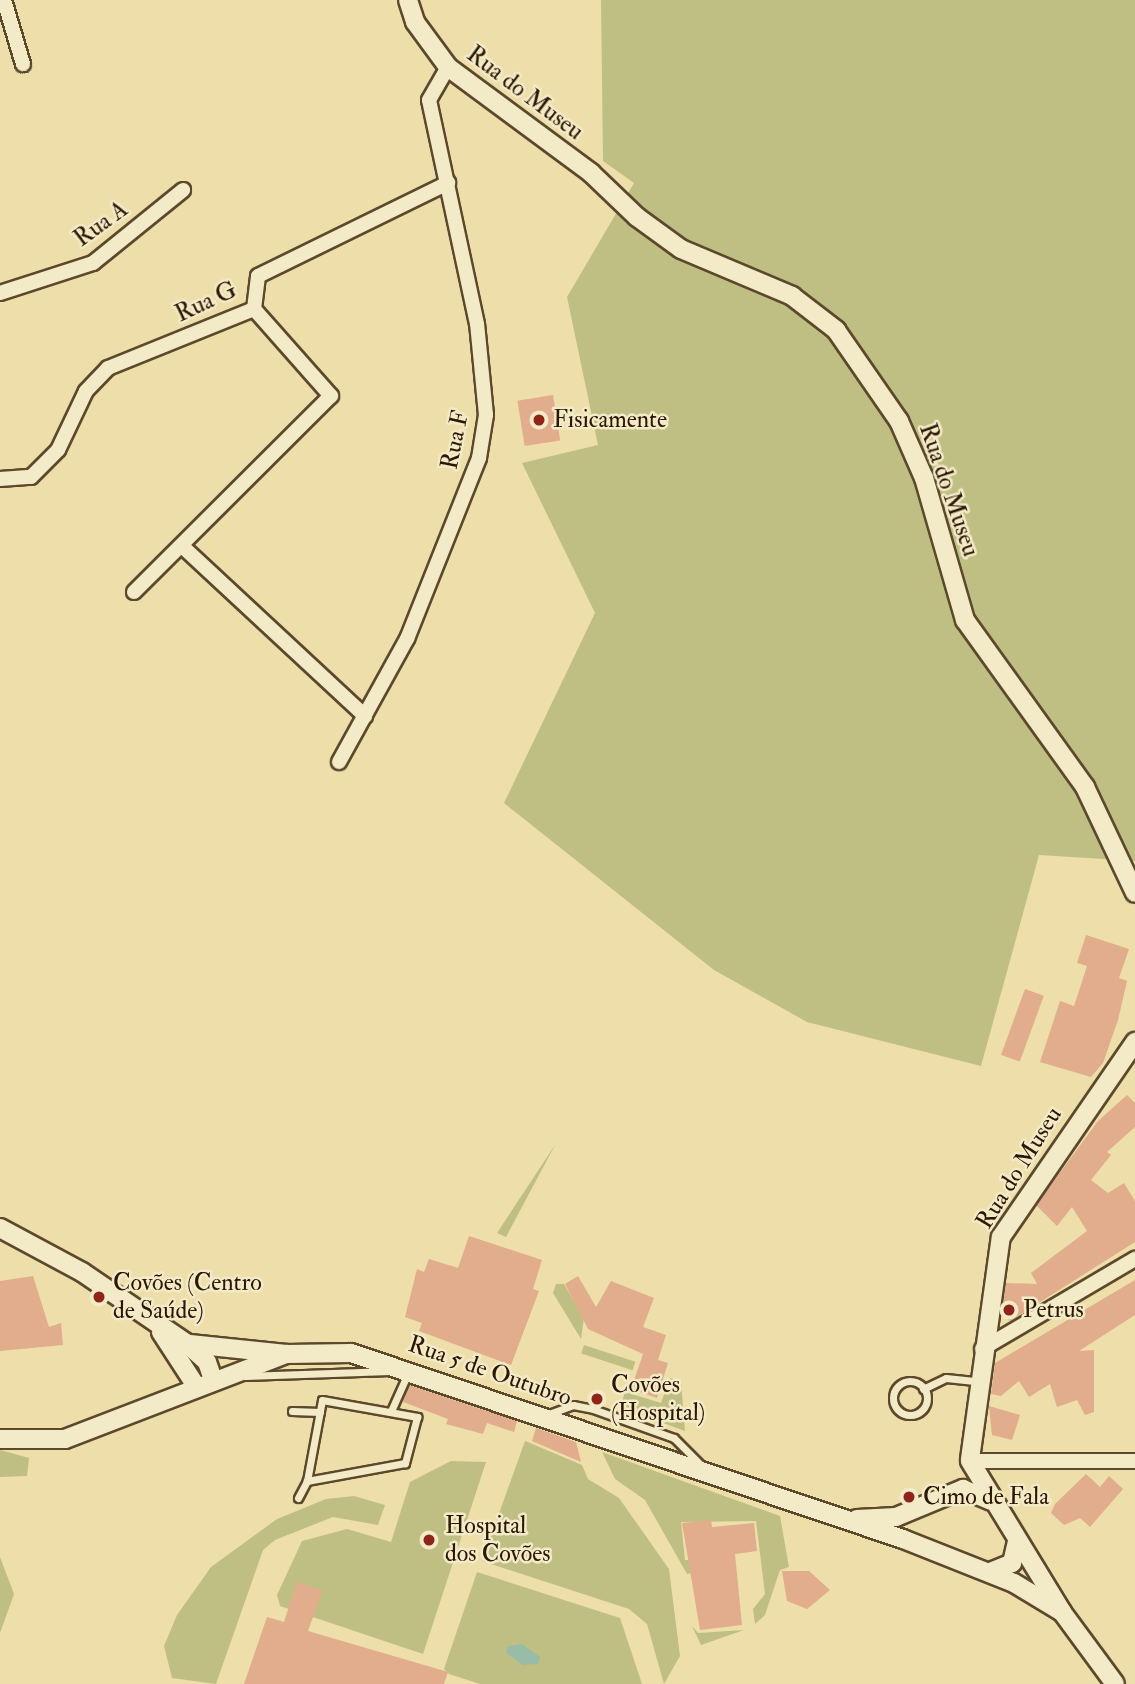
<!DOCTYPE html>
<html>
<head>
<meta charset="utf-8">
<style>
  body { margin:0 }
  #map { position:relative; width:1135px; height:1684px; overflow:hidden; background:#eddeaa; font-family:"IM FELL Double Pica",serif }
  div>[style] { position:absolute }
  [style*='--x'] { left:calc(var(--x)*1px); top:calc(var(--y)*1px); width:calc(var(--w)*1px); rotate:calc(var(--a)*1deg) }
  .green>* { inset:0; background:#c0bf83; transform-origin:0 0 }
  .water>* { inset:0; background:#99bca8 }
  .building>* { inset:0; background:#e1ad8c; transform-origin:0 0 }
  .roads { filter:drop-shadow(2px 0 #5c492c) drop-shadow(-2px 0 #5c492c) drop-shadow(0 2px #5c492c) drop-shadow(0 -2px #5c492c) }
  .service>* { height:7px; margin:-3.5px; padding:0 3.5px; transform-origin:3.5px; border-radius:3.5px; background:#f3eac8 }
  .service>.ring { margin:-3.5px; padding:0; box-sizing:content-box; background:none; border:7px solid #f3eac8; border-radius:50% }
  .minor>* { height:14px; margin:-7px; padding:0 7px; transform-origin:7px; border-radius:7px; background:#f3eac8 }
  .tertiary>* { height:18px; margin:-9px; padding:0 9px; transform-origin:9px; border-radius:9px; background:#f3eac8 }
  .dots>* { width:19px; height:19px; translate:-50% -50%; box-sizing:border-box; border:4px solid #f3eac8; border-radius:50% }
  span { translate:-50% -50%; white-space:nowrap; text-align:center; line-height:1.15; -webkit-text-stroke:5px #f3eac8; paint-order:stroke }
  .street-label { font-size:24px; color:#2b1702 }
  .poi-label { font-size:24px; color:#2b1702 }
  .left { translate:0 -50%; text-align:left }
</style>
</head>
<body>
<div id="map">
  <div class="green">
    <div style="clip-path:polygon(601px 0,1135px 0,1135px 861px,1039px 855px,981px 1066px,807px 1022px,714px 970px,504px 803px,595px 613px,522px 463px,598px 445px,567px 297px,634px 183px,603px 161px)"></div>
    <div style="clip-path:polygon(555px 1145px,506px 1237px,497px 1233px)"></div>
    <div style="clip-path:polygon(556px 1284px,564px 1284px,584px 1318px,581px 1339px,553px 1293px)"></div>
    <div style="left:584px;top:1345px;width:54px;height:9px;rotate:18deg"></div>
    <div style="clip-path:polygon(670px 1378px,681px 1381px,685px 1431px,620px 1407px,625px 1392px,661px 1403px)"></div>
    <div style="clip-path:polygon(525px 1441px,582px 1465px,588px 1479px,619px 1498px,669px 1569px,680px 1656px,664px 1684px,647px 1624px,629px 1609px,482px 1561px)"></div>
    <div style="clip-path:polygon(0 1450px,29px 1458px,27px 1476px,0 1477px)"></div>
    <div style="clip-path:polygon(602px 1452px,780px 1516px,789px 1567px,780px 1570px,765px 1615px,755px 1624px,753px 1609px,765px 1594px,756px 1521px,681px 1522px,685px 1560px,691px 1560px,692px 1573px,687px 1574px,645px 1500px,615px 1479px)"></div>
    <div style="clip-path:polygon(451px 1461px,486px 1462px,423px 1654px,280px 1606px,277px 1595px,302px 1541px,347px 1529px,391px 1542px,410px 1482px)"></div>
    <div style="clip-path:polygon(354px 1496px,385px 1505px,378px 1525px,333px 1517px,275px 1540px,263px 1550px,216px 1684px,172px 1678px,164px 1646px,177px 1615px,211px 1567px,277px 1519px,326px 1499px)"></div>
    <div style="clip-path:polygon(0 1557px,14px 1594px,0 1633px)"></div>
    <div style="clip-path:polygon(477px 1572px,620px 1618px,642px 1684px,480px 1684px,449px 1674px,444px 1669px)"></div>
    <div style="clip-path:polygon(692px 1626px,698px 1633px,744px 1630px,701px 1645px)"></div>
  </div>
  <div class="water">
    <div style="clip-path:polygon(522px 1644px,540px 1657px,538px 1664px,523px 1665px,506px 1653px,508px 1646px)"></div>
  </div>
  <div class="building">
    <div style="left:553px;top:395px;width:46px;height:36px;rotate:81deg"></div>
    <div style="clip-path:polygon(1086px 935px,1129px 949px,1119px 978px,1127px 981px,1118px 1020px,1103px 1063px,1091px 1077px,1040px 1062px,1060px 1001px,1074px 1006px,1087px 966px,1077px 963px)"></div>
    <div style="left:1025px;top:989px;width:20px;height:70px;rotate:20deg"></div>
    <div style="clip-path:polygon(1127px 1095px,1135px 1103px,1135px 1127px,1107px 1152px,1111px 1155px,1091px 1180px,1108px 1193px,1124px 1183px,1135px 1201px,1135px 1242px,1010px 1321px,1001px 1316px,1006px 1283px,1037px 1284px,1031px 1273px,1087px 1231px,1072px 1207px,1057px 1226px,1036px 1205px,1098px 1121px)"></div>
    <div style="clip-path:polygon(469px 1236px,542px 1260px,533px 1289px,539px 1291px,511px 1365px,419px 1331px,422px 1323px,405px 1317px,417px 1269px,424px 1272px,429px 1259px,458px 1268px)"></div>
    <div style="clip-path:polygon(33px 1276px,49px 1327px,61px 1323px,63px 1345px,0 1351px,0 1281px)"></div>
    <div style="clip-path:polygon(578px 1276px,596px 1307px,611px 1281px,654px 1298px,643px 1327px,666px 1335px,658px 1360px,668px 1363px,657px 1398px,631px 1389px,643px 1354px,588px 1329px,565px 1284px)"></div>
    <div style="clip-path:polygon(1135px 1280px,1135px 1315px,1079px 1351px,1094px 1350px,1094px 1412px,1085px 1415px,1077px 1400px,1057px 1407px,1050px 1384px,1029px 1397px,1019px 1381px,1001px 1396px,991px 1394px,995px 1363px)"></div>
    <div style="clip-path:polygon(409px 1385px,517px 1421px,514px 1432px,487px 1423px,483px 1434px,446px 1424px,448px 1419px,403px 1402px)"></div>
    <div style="clip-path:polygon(989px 1406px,1020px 1415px,1012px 1440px,992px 1435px)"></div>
    <div style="clip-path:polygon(536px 1428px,576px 1442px,581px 1462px,532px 1441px)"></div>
    <div style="clip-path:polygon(1086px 1474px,1100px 1487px,1109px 1476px,1123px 1489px,1090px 1527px,1080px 1518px,1064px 1525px,1051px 1513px,1055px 1504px)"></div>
    <div style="clip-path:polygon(711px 1520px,712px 1527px,754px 1523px,757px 1551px,735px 1554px,742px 1625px,700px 1630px,682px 1523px)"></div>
    <div style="clip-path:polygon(782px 1571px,809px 1571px,830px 1590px,807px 1609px,787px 1601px)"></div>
    <div style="clip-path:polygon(297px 1582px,322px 1591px,308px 1631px,448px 1672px,444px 1684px,244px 1684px,267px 1617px,284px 1622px)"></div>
  </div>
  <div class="roads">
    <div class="service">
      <div style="--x:245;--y:1376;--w:145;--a:-2"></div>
      <div class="ring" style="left:893px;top:1381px;width:27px;height:27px"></div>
      <div style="--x:923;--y:1389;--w:25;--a:-26"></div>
      <div style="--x:946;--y:1378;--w:31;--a:6"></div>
      <div style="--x:292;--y:1411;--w:28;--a:2"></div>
      <div style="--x:391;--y:1411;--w:42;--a:-65.9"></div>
      <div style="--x:546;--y:1415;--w:29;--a:-20"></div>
      <div style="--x:573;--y:1405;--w:20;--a:11"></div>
      <div style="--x:593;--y:1409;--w:86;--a:19.7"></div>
      <div style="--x:674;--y:1438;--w:38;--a:45"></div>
      <div style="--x:298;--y:1498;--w:19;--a:-62"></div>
      <div style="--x:307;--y:1481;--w:82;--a:-79.5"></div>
      <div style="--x:322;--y:1400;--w:97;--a:10.1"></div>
      <div style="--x:417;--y:1417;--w:48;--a:104.6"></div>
      <div style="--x:405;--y:1463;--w:100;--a:169.6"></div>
    </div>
    <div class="minor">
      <div style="--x:4;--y:0;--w:67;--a:73.5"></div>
      <div style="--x:0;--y:293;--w:98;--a:-17.9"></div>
      <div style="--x:93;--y:263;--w:116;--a:-39"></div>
      <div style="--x:254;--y:309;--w:33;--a:-83"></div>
      <div style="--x:258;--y:276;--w:212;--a:-26.1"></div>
      <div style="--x:0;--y:479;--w:31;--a:-4"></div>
      <div style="--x:31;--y:477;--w:38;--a:-45"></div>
      <div style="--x:58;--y:450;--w:65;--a:-64.6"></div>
      <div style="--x:86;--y:391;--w:32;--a:-46"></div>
      <div style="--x:108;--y:368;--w:157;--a:-22"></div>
      <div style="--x:182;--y:546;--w:250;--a:42.9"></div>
      <div style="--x:134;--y:592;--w:278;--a:-44.9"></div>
      <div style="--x:331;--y:396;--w:116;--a:-131.5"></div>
      <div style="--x:339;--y:762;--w:141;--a:-61.1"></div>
      <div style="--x:407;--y:639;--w:195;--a:-68.3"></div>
      <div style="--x:479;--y:458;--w:44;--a:-80.8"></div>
      <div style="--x:486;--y:415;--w:91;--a:-95.6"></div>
      <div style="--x:477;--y:324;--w:229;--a:-102.1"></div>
      <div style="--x:429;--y:100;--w:38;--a:-60"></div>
      <div style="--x:982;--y:1349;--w:178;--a:-30.5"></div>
      <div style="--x:970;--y:1461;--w:165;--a:0"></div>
    </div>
    <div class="tertiary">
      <div style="--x:408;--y:0;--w:23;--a:72"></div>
      <div style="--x:415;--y:22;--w:56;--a:53.7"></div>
      <div style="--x:448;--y:67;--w:178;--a:36.5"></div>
      <div style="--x:591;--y:173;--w:64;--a:43.7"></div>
      <div style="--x:637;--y:217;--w:54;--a:36"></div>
      <div style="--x:681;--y:249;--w:121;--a:22.9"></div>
      <div style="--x:792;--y:296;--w:56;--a:37.7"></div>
      <div style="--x:836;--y:330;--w:111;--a:55.3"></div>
      <div style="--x:899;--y:421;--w:62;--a:66.3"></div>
      <div style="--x:924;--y:478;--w:148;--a:73.9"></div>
      <div style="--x:965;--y:620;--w:206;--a:54.3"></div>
      <div style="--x:1085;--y:787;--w:117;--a:64.7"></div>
      <div style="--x:0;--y:1228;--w:93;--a:28.2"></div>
      <div style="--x:82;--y:1272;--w:126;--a:34.3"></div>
      <div style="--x:186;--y:1343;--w:28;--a:42"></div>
      <div style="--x:207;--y:1362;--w:18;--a:71"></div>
      <div style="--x:161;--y:1332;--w:64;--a:57.1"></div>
      <div style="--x:190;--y:1344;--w:97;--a:5.9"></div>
      <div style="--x:0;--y:1439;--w:65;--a:0"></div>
      <div style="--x:65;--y:1439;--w:238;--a:-21"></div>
      <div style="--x:287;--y:1354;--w:64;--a:-0.9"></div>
      <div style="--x:351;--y:1353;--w:582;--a:18.62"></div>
      <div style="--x:903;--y:1539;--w:119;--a:21.6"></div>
      <div style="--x:1014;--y:1583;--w:56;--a:31.1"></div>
      <div style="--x:970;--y:1459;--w:224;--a:-82.1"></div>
      <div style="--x:1001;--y:1237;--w:237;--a:-55.5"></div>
      <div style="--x:970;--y:1461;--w:177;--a:58.6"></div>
      <div style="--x:1062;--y:1612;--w:89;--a:53.6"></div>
      <div style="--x:857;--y:1519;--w:39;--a:-3"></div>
      <div style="--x:896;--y:1517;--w:73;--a:-22.7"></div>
      <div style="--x:963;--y:1489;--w:30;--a:23"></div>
      <div style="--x:990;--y:1572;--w:24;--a:-22"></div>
      <div style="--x:1012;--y:1563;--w:23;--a:-77"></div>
    </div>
  </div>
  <div class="dots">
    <div style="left:539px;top:420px;background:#8f2418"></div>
    <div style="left:99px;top:1297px;background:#8f2418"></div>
    <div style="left:1009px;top:1310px;background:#8f2418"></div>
    <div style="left:597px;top:1399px;background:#8f2418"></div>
    <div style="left:909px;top:1497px;background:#8f2418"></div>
    <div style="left:429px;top:1540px;background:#8f2418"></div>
  </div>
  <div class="street-label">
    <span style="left:525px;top:93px;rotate:37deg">Rua do Museu</span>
    <span style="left:101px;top:224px;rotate:-36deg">Rua A</span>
    <span style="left:206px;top:302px;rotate:-25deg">Rua G</span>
    <span style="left:455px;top:440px;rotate:-78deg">Rua F</span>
    <span style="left:949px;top:490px;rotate:71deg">Rua do Museu</span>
    <span style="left:1019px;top:1168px;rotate:-58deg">Rua do Museu</span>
    <span style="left:490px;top:1371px;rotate:19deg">Rua 5 de Outubro</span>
  </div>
  <div class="poi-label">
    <span class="left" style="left:553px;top:420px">Fisicamente</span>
    <span class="left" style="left:113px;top:1297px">Covões (Centro<br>de Saúde)</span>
    <span class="left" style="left:1023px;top:1310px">Petrus</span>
    <span class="left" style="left:611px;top:1399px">Covões<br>(Hospital)</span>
    <span class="left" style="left:923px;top:1497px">Cimo de Fala</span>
    <span class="left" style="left:445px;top:1540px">Hospital<br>dos Covões</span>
  </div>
</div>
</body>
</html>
